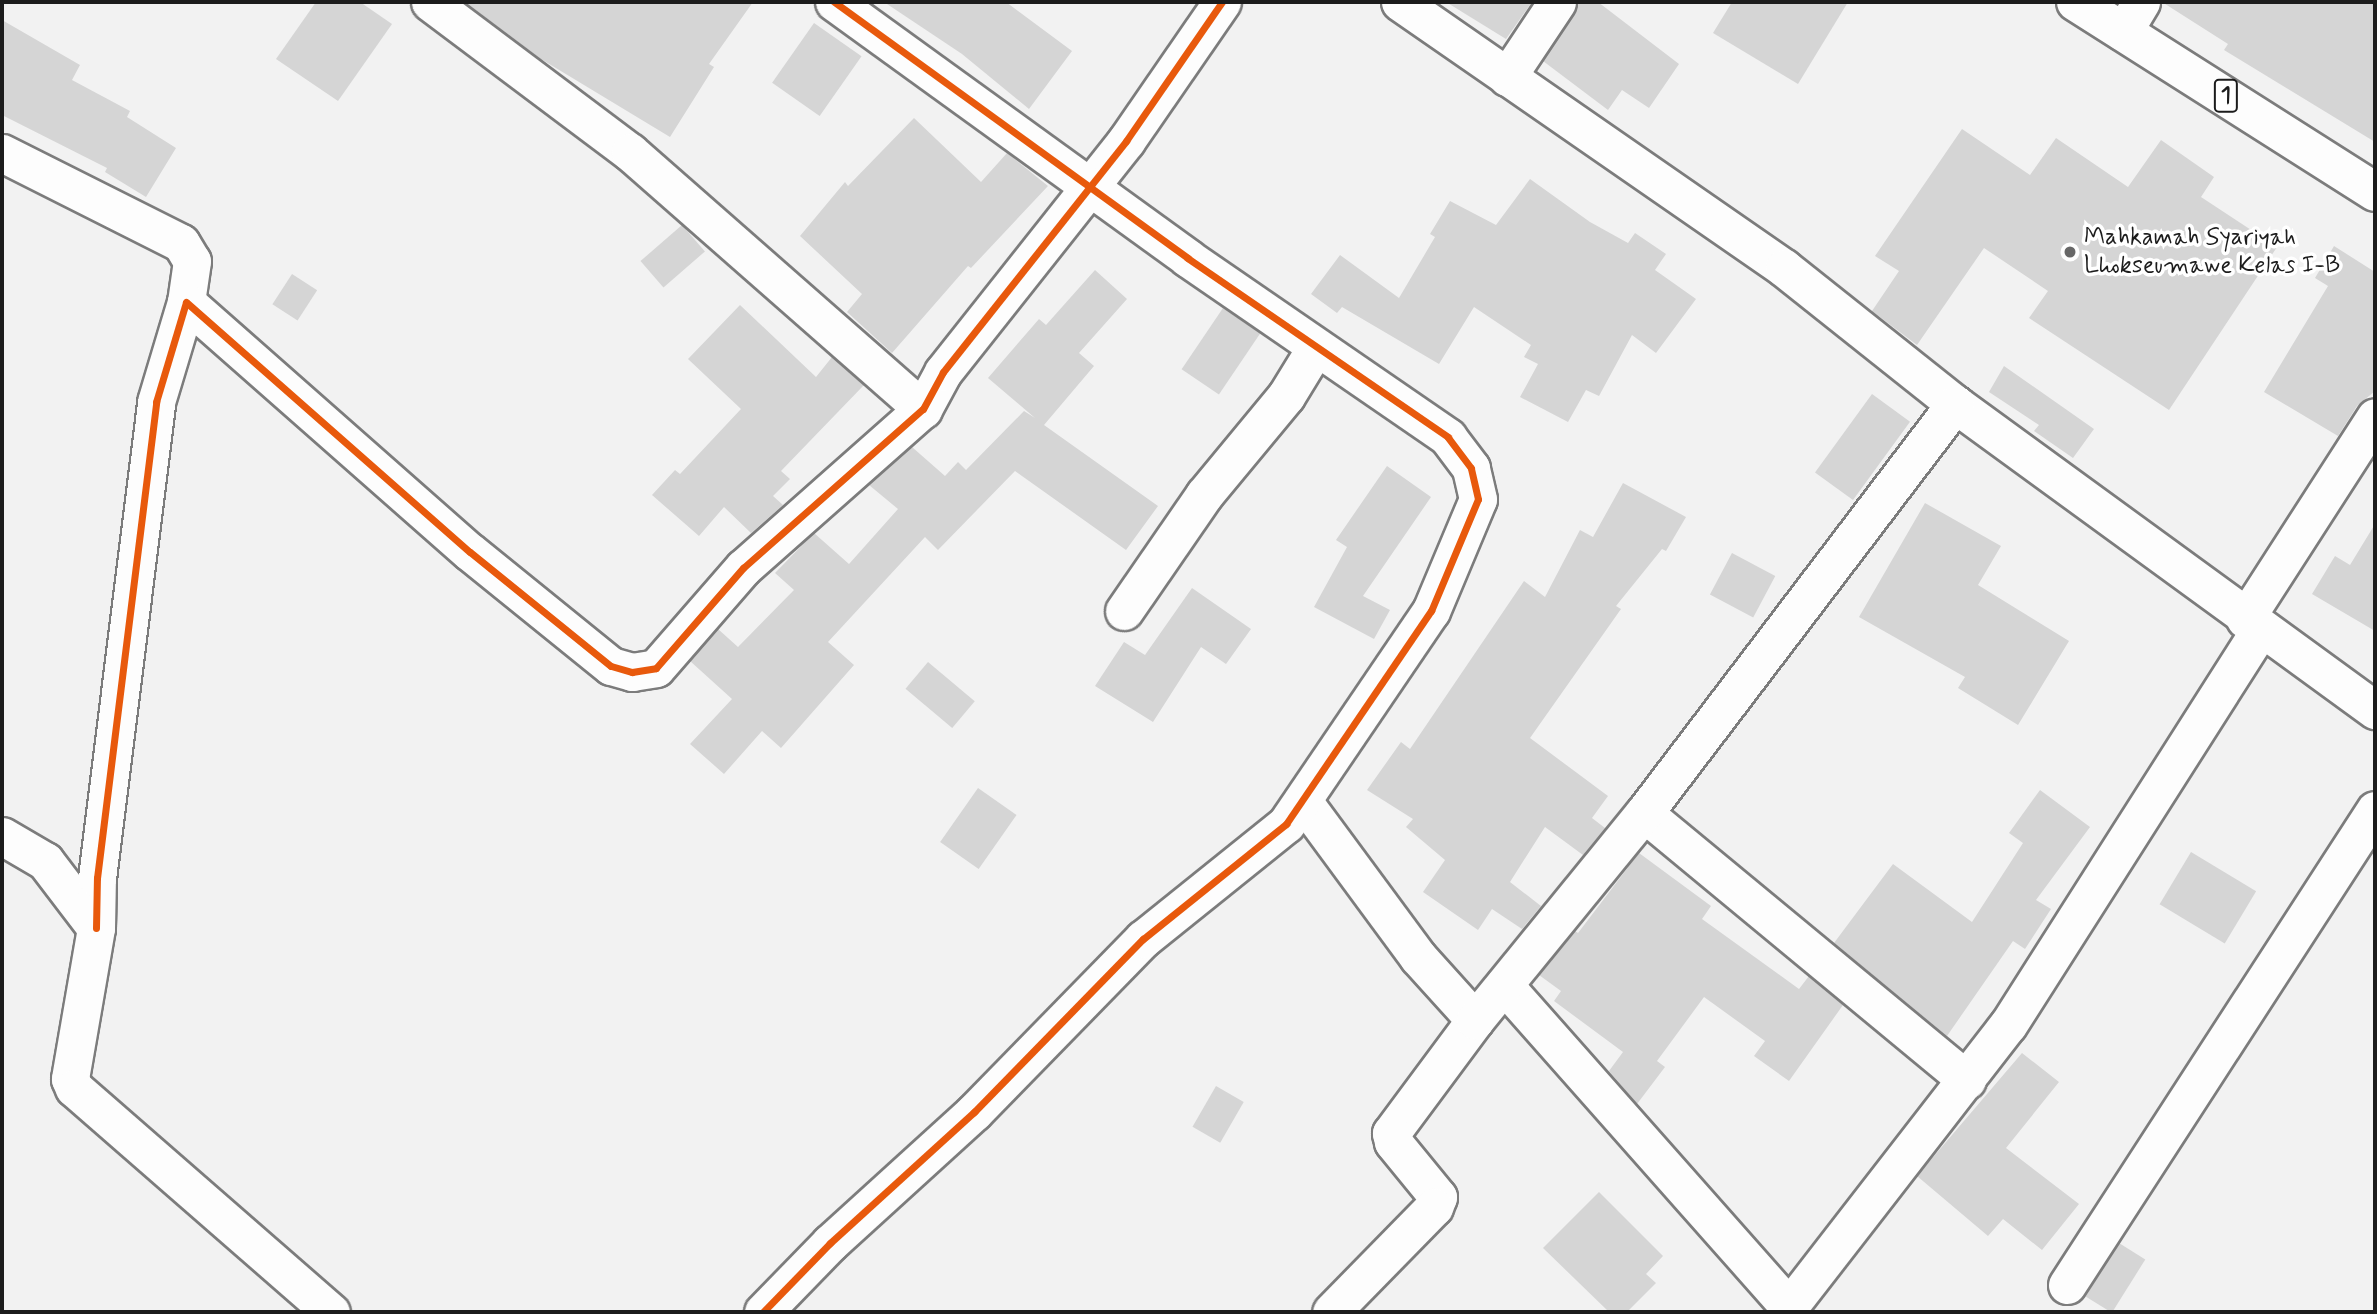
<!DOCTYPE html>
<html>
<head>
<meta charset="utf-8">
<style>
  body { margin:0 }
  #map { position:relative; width:2377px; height:1314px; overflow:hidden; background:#f2f2f2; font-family:Mynerve,sans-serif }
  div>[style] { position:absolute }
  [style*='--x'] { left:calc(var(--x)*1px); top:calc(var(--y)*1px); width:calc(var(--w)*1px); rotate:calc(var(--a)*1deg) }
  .building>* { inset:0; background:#d5d5d5; transform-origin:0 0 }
  .roads { filter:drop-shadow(2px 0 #7c7c7c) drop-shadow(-2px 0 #7c7c7c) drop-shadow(0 2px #7c7c7c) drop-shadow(0 -2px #7c7c7c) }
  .street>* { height:37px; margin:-18.5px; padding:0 18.5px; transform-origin:18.5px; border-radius:18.5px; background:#fdfdfd }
  .highway>* { height:38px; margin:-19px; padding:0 19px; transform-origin:19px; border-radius:19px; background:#fdfdfd }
  .cycleway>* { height:7px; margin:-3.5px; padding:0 3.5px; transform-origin:3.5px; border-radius:3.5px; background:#e8590c }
  .dots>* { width:19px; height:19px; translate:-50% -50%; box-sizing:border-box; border:4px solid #fff; border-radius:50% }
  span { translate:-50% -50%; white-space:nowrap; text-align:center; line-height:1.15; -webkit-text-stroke:7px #fff; paint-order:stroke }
  .shield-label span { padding:2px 5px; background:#fff; border:2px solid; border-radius:5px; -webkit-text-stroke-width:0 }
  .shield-label { font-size:23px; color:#1c1c1c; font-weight:700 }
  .poi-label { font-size:24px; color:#1c1c1c }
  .left { translate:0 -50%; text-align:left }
  .frame { position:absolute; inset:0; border:4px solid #1c1c1c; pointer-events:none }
</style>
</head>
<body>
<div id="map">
  <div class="building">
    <div style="clip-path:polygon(316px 2px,360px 2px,392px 24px,338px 101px,276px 59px)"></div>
    <div style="clip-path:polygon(465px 2px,753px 2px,709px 64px,714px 67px,670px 137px,541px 59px)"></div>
    <div style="clip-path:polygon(884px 2px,1006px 2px,1072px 51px,1029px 109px,962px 54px)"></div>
    <div style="clip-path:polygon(1446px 2px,1532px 2px,1506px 39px)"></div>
    <div style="clip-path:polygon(1578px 2px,1598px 2px,1679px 64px,1649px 108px,1622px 90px,1608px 110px,1543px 61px)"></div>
    <div style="clip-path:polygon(1732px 2px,1848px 2px,1798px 84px,1713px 33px)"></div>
    <div style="clip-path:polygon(2162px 2px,2375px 2px,2375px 142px,2224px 50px,2228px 44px)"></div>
    <div style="clip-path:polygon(2px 20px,80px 65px,72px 80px,130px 111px,127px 117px,176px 148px,146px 197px,105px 172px,107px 168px,2px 115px)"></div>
    <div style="left:814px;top:23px;width:58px;height:73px;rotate:35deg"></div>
    <div style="clip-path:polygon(914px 118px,981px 182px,1007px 153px,1048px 186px,971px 268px,968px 266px,892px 353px,847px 312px,862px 294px,800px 236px,845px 182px,848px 186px)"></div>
    <div style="clip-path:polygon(1962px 129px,2030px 175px,2056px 138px,2128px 187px,2161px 140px,2214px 177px,2201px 197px,2277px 247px,2169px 410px,2029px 318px,2048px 291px,1984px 248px,1917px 345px,1872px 311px,1899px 271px,1875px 256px)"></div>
    <div style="clip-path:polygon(1530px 179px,1590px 222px,1628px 243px,1635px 233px,1666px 254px,1655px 270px,1696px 299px,1656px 353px,1632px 335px,1599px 396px,1586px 390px,1568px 422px,1520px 397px,1538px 364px,1524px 357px,1531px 345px,1474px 307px,1439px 364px,1342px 307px,1337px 313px,1311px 294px,1340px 255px,1399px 298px,1435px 237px,1430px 234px,1450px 201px,1496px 225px)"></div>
    <div style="left:682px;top:225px;width:35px;height:55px;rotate:49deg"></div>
    <div style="clip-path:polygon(2334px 246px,2375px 272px,2375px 391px,2357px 406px,2338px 436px,2264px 392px,2328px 286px,2315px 278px)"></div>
    <div style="clip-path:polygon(1095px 270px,1127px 299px,1079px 353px,1094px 366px,1044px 425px,1158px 506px,1126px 550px,1015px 471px,938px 550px,925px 537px,828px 642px,854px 665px,781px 748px,762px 731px,724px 774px,690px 744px,732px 699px,690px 661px,718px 629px,738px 647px,794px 590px,775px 573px,814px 533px,849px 564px,898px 509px,869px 485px,912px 447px,945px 476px,958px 462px,966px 470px,1024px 411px,1035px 418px,988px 378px,1039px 319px,1046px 325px)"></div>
    <div style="left:292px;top:274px;width:30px;height:36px;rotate:33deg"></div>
    <div style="clip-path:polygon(740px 305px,816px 377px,832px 357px,864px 385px,781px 471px,790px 479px,773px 496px,783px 505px,751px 533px,724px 507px,699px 536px,652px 495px,675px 470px,680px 474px,741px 409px,688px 359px)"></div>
    <div style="left:1223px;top:308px;width:45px;height:74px;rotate:34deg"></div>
    <div style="clip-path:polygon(2004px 366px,2094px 429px,2073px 458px,2034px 431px,2039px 425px,1989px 392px)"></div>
    <div style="left:1872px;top:394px;width:47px;height:97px;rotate:36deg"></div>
    <div style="clip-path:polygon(1387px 466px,1431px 497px,1363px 596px,1390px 610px,1374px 639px,1314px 607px,1347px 547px,1336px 540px)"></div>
    <div style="clip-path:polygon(1623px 483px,1686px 517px,1666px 551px,1662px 549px,1616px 606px,1621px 609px,1530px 738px,1608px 796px,1592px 818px,1605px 828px,1583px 855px,1545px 827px,1510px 882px,1541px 906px,1522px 929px,1492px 909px,1478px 930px,1423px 892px,1445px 860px,1406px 827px,1413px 819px,1367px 790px,1401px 742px,1410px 749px,1524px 581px,1545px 597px,1580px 530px,1593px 537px)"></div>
    <div style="clip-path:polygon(1925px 503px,2001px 546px,1978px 585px,2069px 641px,2018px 725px,1958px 688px,1965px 677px,1859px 617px)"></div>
    <div style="clip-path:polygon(2375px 524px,2375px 631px,2312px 594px,2335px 556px,2350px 565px)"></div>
    <div style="left:1732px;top:553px;width:49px;height:47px;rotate:28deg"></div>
    <div style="clip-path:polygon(1192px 588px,1251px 629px,1226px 664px,1201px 647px,1153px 722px,1095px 686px,1124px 642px,1145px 655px)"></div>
    <div style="left:928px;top:662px;width:61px;height:35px;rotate:40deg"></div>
    <div style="left:978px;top:788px;width:47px;height:66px;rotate:35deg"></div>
    <div style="clip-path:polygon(2040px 790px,2090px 827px,2036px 900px,2051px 909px,2025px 949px,2013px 941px,1947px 1036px,1834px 943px,1893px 864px,1972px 922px,2023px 843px,2009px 833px)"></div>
    <div style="left:2191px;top:852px;width:76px;height:61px;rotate:31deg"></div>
    <div style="clip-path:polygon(1639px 853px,1711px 906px,1702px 919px,1799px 989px,1809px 976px,1843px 1005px,1789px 1081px,1754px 1056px,1765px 1041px,1704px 997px,1657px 1061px,1665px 1067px,1637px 1104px,1609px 1071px,1623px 1052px,1554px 1001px,1561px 991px,1539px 975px,1575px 931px,1578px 933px)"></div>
    <div style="clip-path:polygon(2022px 1053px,2059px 1082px,2006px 1148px,2079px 1204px,2042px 1250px,2003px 1219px,1988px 1236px,1917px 1176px)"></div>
    <div style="left:1216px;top:1086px;width:32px;height:47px;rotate:30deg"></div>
    <div style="clip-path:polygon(1599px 1192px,1663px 1256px,1646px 1274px,1656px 1283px,1627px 1312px,1609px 1312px,1543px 1248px)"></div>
    <div style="left:2119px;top:1243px;width:31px;height:63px;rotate:32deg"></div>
  </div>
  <div class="roads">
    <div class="street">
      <div style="--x:430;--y:2;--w:250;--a:36.9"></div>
      <div style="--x:630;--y:152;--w:390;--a:41.3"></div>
      <div style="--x:1400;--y:2;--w:467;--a:34.7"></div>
      <div style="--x:1784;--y:268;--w:218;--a:38.5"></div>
      <div style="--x:1955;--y:404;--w:520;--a:36.08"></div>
      <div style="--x:2123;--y:32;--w:35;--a:-59"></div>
      <div style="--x:1507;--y:77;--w:90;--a:-56.3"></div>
      <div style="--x:2;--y:153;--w:200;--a:26.7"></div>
      <div style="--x:181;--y:243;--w:21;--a:59"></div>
      <div style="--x:192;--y:261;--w:41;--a:98.3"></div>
      <div style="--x:1124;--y:611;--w:141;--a:-55.4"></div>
      <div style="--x:1204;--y:495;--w:129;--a:-50.4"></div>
      <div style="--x:1286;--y:396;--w:57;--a:-58.5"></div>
      <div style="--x:2245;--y:619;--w:240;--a:-57.2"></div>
      <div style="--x:1303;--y:801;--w:194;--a:53.6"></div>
      <div style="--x:1418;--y:957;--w:85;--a:47.9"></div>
      <div style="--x:1475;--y:1020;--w:141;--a:126.6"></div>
      <div style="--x:1391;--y:1133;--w:9;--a:77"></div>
      <div style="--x:1393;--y:1142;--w:71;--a:50.7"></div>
      <div style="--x:1438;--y:1197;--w:11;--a:112"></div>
      <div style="--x:1434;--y:1207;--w:147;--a:134.4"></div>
      <div style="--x:1644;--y:813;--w:419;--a:39.6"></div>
      <div style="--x:2;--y:836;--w:50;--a:30.2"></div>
      <div style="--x:45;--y:861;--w:84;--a:52.7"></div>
      <div style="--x:96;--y:928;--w:153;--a:99.8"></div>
      <div style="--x:70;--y:1079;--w:10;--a:66"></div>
      <div style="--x:74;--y:1088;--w:341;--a:41.1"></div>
      <div style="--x:96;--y:928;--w:50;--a:-88.9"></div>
      <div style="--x:97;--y:878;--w:480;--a:-82.9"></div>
      <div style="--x:156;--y:402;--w:104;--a:-73.3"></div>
      <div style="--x:186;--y:302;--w:378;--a:41.4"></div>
      <div style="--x:470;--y:552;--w:181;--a:39"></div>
      <div style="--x:611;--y:666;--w:22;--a:16"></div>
      <div style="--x:632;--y:672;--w:24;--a:-9"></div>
      <div style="--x:656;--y:668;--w:133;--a:-49"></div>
      <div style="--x:743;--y:568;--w:240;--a:-41.5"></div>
      <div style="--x:923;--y:409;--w:42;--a:-61.6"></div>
      <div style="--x:943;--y:372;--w:295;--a:-51.6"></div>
      <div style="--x:1126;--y:141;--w:169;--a:-55.4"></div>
      <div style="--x:1504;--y:985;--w:430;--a:48.5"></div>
      <div style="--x:1475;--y:1020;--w:267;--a:-50.8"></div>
      <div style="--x:1644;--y:813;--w:514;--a:-52.75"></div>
      <div style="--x:2067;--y:1285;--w:566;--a:-57.04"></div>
      <div style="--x:763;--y:1312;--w:96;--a:-45.8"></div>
      <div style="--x:830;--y:1243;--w:195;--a:-42.3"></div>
      <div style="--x:974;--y:1112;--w:242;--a:-45.7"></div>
      <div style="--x:1143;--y:939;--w:184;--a:-38.8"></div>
      <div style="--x:1286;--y:824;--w:258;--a:-55.8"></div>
      <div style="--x:1431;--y:611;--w:121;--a:-67.2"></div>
      <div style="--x:1478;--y:499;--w:32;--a:-103"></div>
      <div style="--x:1471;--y:468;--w:39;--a:-127"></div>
      <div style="--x:1448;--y:437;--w:316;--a:-145.5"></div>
      <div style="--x:1188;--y:258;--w:437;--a:-144.1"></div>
      <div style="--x:1785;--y:1312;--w:363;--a:-52.2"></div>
      <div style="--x:2008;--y:1025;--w:469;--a:-57.5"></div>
    </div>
    <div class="highway">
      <div style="--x:2076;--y:2;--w:354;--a:32.4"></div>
    </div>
  </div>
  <div class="cycleway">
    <div style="--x:96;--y:928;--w:50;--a:-88.9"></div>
    <div style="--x:97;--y:878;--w:480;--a:-82.9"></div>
    <div style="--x:156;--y:402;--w:104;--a:-73.3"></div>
    <div style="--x:186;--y:302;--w:378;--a:41.4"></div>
    <div style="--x:470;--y:552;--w:181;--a:39"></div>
    <div style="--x:611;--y:666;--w:22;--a:16"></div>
    <div style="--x:632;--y:672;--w:24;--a:-9"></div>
    <div style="--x:656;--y:668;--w:133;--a:-49"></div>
    <div style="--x:743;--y:568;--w:240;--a:-41.5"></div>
    <div style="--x:923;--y:409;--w:42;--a:-61.6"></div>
    <div style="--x:943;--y:372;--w:295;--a:-51.6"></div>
    <div style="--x:1126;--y:141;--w:169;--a:-55.4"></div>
    <div style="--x:763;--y:1312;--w:96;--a:-45.8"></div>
    <div style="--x:830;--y:1243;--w:195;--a:-42.3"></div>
    <div style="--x:974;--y:1112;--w:242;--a:-45.7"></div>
    <div style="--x:1143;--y:939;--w:184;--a:-38.8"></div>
    <div style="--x:1286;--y:824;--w:258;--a:-55.8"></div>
    <div style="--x:1431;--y:611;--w:121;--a:-67.2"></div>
    <div style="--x:1478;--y:499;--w:32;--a:-103"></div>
    <div style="--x:1471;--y:468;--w:39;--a:-127"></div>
    <div style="--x:1448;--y:437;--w:316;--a:-145.5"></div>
    <div style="--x:1188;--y:258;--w:437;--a:-144.1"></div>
  </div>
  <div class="dots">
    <div style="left:2070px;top:252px;background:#676767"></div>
  </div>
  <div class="shield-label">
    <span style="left:2226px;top:96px">1</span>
  </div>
  <div class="poi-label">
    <span class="left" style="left:2084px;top:252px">Mahkamah Syariyah<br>Lhokseumawe Kelas I-B</span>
  </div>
  <div class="frame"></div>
</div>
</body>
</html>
